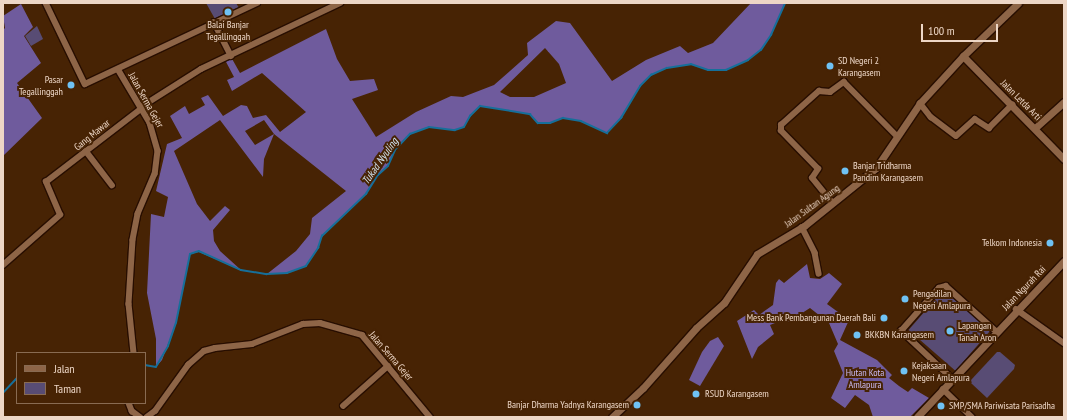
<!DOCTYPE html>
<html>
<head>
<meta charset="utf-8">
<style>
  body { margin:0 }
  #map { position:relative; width:1067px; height:420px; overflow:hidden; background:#472304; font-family:"PT Sans Narrow",sans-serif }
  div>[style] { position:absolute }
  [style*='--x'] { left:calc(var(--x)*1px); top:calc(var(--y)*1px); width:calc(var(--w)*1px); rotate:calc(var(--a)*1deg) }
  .green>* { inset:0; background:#584c74; transform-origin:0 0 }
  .forest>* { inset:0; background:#6f5b9d }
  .stream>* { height:1.5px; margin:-0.75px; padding:0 0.75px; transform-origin:0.75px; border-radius:0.75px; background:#166f9a }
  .roads { filter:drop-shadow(1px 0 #280e00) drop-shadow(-1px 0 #280e00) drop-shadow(0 1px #280e00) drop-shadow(0 -1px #280e00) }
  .minor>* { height:5.5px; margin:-2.75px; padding:0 2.75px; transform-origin:2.75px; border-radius:2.75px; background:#8e6547 }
  .tertiary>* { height:7px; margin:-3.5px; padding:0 3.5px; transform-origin:3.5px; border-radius:3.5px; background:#8e6547 }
  .dots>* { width:11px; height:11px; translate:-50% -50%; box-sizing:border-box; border:2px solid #472304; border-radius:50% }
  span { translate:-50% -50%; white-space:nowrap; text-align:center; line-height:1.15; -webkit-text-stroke:4px #472304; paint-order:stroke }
  .poi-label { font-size:10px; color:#edd6c6 }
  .left { translate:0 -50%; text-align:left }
  .right { translate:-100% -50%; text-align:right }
  .street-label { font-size:10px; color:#edd6c6 }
  .park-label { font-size:10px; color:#c9baf3 }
  .water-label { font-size:11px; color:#d0e3f0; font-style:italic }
  .frame { position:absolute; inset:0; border:4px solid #edd6c6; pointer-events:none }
  .legend { position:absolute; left:16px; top:352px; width:130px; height:52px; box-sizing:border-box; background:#472304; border:1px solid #896b52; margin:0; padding:5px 7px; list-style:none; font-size:12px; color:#edd6c6 }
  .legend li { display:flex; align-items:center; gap:8px; height:20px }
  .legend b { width:20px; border:1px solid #896b52 }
  .scale { position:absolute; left:921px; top:24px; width:77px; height:18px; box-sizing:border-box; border:2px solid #edd6c6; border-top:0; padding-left:5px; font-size:12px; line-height:14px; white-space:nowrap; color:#edd6c6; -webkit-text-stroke:3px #472304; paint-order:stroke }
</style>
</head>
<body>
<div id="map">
  <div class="green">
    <div style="clip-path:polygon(206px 3px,236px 3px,239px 8px,215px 19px)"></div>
    <div style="clip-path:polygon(37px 26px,43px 39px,31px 46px,25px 36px)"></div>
    <div style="left:946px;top:287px;width:62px;height:57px;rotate:41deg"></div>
    <div style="clip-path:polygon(997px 352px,1000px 352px,1015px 365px,1014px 369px,987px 398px,971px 383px,971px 380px)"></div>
  </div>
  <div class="forest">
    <div style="clip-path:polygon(evenodd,751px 3px,785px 3px,771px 35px,761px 50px,748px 60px,726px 70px,708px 70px,691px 64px,667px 68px,651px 75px,640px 86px,621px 118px,607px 133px,580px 121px,563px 118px,550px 123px,538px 123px,530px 114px,480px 106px,470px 116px,464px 127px,455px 130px,429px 127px,410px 134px,395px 150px,388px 166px,378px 175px,366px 194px,322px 236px,318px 248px,306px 266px,287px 273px,267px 274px,296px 251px,310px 234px,312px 218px,346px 191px,274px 134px,264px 159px,263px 177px,220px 120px,174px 151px,197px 204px,210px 221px,225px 206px,230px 210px,213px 230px,214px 241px,220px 251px,241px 270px,199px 252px,190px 254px,176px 323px,162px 360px,156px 367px,156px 339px,147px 293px,151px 214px,164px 217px,168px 197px,156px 191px,167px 144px,182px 138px,170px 116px,185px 106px,189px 114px,205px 105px,201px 98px,208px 95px,223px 116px,241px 105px,247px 106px,253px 118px,266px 115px,280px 132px,306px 112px,262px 73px,232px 91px,227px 80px,234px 77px,225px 60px,231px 57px,240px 73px,326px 29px,337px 59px,350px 81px,374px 79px,378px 90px,352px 99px,376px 137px,416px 112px,451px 96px,463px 97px,494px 85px,528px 55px,527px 43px,556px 21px,570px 23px,612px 81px,646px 60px,680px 46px,688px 53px,713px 43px,751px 3px,545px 48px,559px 64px,566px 83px,534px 97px,510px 97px,500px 92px,545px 48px,751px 3px,264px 120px,274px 134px,255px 145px,245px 131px,264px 120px)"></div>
    <div style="clip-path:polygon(21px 4px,33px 27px,24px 36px,41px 63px,17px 83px,42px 118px,3px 156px,3px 30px,5px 28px,3px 16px)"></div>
    <div style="clip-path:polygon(807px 264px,810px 278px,820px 279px,829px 273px,842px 284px,827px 304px,849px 320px,840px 340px,877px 360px,892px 375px,889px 378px,899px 386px,908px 392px,912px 388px,929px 398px,910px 417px,873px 417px,869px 405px,855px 395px,845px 408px,831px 398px,843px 373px,834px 351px,838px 344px,829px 323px,810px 308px,788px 322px,780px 321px,770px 325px,774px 334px,758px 347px,752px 359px,737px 321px,754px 310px,759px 315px,773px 305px,776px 283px,779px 279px,784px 283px)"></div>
    <div style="clip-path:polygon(718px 337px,724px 346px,700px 386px,689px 380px,702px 352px,710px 341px)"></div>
  </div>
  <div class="stream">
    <div style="--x:83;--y:353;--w:22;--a:0"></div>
    <div style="--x:145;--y:365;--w:11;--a:10"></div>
    <div style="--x:156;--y:367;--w:24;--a:-60"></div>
    <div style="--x:168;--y:346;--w:24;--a:-71"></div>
    <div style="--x:176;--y:323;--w:70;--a:-78.5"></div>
    <div style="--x:190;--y:254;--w:9;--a:-18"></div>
    <div style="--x:199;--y:251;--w:46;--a:24.3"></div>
    <div style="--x:241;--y:270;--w:26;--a:9"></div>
    <div style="--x:267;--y:274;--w:20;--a:-3"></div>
    <div style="--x:287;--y:273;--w:20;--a:-20"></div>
    <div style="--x:306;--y:266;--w:22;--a:-56"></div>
    <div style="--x:318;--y:248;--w:13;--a:-72"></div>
    <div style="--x:322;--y:236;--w:61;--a:-43.7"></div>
    <div style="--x:366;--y:194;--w:22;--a:-58"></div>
    <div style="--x:378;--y:175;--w:13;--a:-42"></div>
    <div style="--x:388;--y:166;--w:17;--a:-66"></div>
    <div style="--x:395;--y:150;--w:22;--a:-47"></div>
    <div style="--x:410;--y:134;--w:20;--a:-20"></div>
    <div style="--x:429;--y:127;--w:26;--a:7"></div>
    <div style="--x:455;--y:130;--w:9;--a:-18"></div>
    <div style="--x:464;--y:127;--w:13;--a:-61"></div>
    <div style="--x:470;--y:116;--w:14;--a:-45"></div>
    <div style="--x:480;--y:106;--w:51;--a:9.1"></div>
    <div style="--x:530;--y:114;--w:12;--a:48"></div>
    <div style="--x:538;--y:123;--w:12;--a:0"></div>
    <div style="--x:550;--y:123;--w:14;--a:-21"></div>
    <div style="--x:563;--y:118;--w:18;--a:9"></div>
    <div style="--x:581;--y:121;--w:29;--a:25"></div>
    <div style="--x:607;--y:133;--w:21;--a:-47"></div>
    <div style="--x:621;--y:118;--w:37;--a:-59"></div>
    <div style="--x:640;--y:86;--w:16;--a:-45"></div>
    <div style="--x:651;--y:75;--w:17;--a:-24"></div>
    <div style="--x:667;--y:68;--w:24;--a:-9"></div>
    <div style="--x:691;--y:64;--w:18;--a:19"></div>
    <div style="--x:708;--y:70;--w:18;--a:0"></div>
    <div style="--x:726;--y:70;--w:24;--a:-24"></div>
    <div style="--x:748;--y:60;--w:16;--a:-38"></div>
    <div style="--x:761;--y:50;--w:18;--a:-56"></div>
    <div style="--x:771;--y:35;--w:35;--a:-66"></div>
    <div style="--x:3;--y:393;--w:21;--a:-47"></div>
  </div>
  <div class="roads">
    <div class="minor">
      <div style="--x:46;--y:3;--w:90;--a:64.3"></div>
      <div style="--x:85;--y:84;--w:190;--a:-25.2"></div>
      <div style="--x:214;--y:22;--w:38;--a:63"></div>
      <div style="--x:118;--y:69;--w:63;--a:59.3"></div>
      <div style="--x:150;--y:123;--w:29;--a:74"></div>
      <div style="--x:158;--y:151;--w:23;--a:97"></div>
      <div style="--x:155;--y:174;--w:43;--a:113"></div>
      <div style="--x:138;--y:214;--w:26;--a:101"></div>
      <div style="--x:133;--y:240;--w:64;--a:93.6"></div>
      <div style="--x:129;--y:304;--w:49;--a:84.2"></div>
      <div style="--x:920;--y:103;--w:18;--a:52"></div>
      <div style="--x:931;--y:117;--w:31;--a:37"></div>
      <div style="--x:956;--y:136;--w:25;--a:-42"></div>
      <div style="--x:975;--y:119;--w:17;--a:33"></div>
      <div style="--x:989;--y:128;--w:33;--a:-45"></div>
      <div style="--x:141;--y:107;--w:71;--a:-32.3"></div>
      <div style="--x:201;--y:69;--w:154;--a:-25.4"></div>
      <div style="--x:86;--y:151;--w:43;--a:52.6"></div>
      <div style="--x:833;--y:204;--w:33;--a:-129"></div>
      <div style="--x:812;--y:178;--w:11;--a:-56"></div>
      <div style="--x:818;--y:169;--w:53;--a:-134.2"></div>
      <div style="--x:781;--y:131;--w:6;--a:-90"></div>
      <div style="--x:781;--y:125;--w:51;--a:-41.8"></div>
      <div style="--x:819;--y:91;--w:11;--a:5"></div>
      <div style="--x:830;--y:92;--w:17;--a:-36"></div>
      <div style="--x:844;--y:82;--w:76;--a:45.5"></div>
      <div style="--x:802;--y:227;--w:29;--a:63"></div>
      <div style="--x:815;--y:253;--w:21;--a:79"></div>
      <div style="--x:3;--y:265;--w:76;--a:-41.3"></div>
      <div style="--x:60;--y:215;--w:36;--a:-113"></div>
      <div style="--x:46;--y:182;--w:121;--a:-37.6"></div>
      <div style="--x:1016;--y:309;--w:59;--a:35.3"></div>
      <div style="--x:952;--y:379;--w:70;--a:-136.7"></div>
      <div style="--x:901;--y:331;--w:57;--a:-48.5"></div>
      <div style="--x:939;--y:288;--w:7;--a:-16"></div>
      <div style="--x:946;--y:286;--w:69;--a:42"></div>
      <div style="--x:943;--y:389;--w:40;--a:44"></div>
      <div style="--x:129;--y:403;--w:9;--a:69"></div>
      <div style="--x:132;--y:411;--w:10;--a:37"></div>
      <div style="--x:343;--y:406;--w:60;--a:-41.6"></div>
      <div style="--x:147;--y:417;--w:10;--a:-37"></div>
      <div style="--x:155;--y:411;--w:57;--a:-54.3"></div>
      <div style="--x:188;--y:365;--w:21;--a:-41"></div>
      <div style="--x:204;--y:351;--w:11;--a:-15"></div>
      <div style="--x:215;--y:348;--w:37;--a:-6"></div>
      <div style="--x:252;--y:344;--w:55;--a:-21.4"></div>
      <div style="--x:303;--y:324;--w:17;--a:-3"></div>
      <div style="--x:320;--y:323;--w:44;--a:15.9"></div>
      <div style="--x:362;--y:335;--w:107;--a:50.3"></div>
    </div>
    <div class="tertiary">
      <div style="--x:963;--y:56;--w:144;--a:45.6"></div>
      <div style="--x:1035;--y:128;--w:39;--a:-42"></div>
      <div style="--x:612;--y:417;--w:42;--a:-43.1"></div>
      <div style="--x:643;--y:388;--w:80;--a:-48.5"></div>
      <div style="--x:696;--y:328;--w:38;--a:-42"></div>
      <div style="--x:724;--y:303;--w:59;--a:-56"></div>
      <div style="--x:757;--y:254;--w:55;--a:-30.8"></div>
      <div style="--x:804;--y:226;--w:92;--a:-38.9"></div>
      <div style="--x:876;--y:168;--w:78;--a:-55.9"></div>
      <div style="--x:920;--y:103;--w:64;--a:-47.5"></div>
      <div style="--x:963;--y:56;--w:76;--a:-43.9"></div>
      <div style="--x:917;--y:417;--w:214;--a:-46.7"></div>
    </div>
  </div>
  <div class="dots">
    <div style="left:228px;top:12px;background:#6fc2f4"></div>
    <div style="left:830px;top:66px;background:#6fc2f4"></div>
    <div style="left:71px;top:85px;background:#6fc2f4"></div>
    <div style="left:845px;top:171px;background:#6fc2f4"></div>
    <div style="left:1050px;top:243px;background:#6fc2f4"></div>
    <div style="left:905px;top:299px;background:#6fc2f4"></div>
    <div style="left:884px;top:318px;background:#6fc2f4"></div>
    <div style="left:950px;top:331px;background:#6fc2f4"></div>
    <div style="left:857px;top:335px;background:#6fc2f4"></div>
    <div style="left:904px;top:371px;background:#6fc2f4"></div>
    <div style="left:696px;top:394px;background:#6fc2f4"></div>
    <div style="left:637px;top:405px;background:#6fc2f4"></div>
    <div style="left:941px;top:406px;background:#6fc2f4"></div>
  </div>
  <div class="poi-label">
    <span style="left:228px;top:30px">Balai Banjar<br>Tegallinggah</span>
    <span class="left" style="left:838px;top:66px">SD Negeri 2<br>Karangasem</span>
    <span class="right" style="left:63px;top:85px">Pasar<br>Tegallinggah</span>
    <span class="left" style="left:853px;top:171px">Banjar Tridharma<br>Pandim Karangasem</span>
    <span class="right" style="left:1042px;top:243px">Telkom Indonesia</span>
    <span class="left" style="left:913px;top:299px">Pengadilan<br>Negeri Amlapura</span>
    <span class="right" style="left:876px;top:318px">Mess Bank Pembangunan Daerah Bali</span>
    <span class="left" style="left:958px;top:331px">Lapangan<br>Tanah Aron</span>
    <span class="left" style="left:865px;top:335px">BKKBN Karangasem</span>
    <span class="left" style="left:912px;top:371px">Kejaksaan<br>Negeri Amlapura</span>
    <span class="left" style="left:705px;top:394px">RSUD Karangasem</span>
    <span class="right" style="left:629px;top:405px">Banjar Dharma Yadnya Karangasem</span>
    <span class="left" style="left:949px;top:406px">SMP/SMA Pariwisata Parisadha</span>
  </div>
  <div class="street-label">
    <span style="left:146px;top:100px;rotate:61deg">Jalan Serma Gejer</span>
    <span style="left:1021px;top:100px;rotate:45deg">Jalan Letda Arti</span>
    <span style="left:92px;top:135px;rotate:-39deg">Gang Mawar</span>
    <span style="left:812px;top:206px;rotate:-36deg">Jalan Sultan Agung</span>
    <span style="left:1024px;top:288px;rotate:-46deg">Jalan Ngurah Rai</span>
    <span style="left:391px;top:356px;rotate:49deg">Jalan Serma Gejer</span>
  </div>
  <div class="park-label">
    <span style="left:865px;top:378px">Hutan Kota<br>Amlapura</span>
  </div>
  <div class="water-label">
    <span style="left:380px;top:161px;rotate:-55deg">Tukad Nyuling</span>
  </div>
  <div class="frame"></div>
  <ul class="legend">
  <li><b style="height:5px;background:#8e6547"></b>Jalan</li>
  <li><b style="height:11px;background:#584c74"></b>Taman</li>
  </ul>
  <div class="scale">100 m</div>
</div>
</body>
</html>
